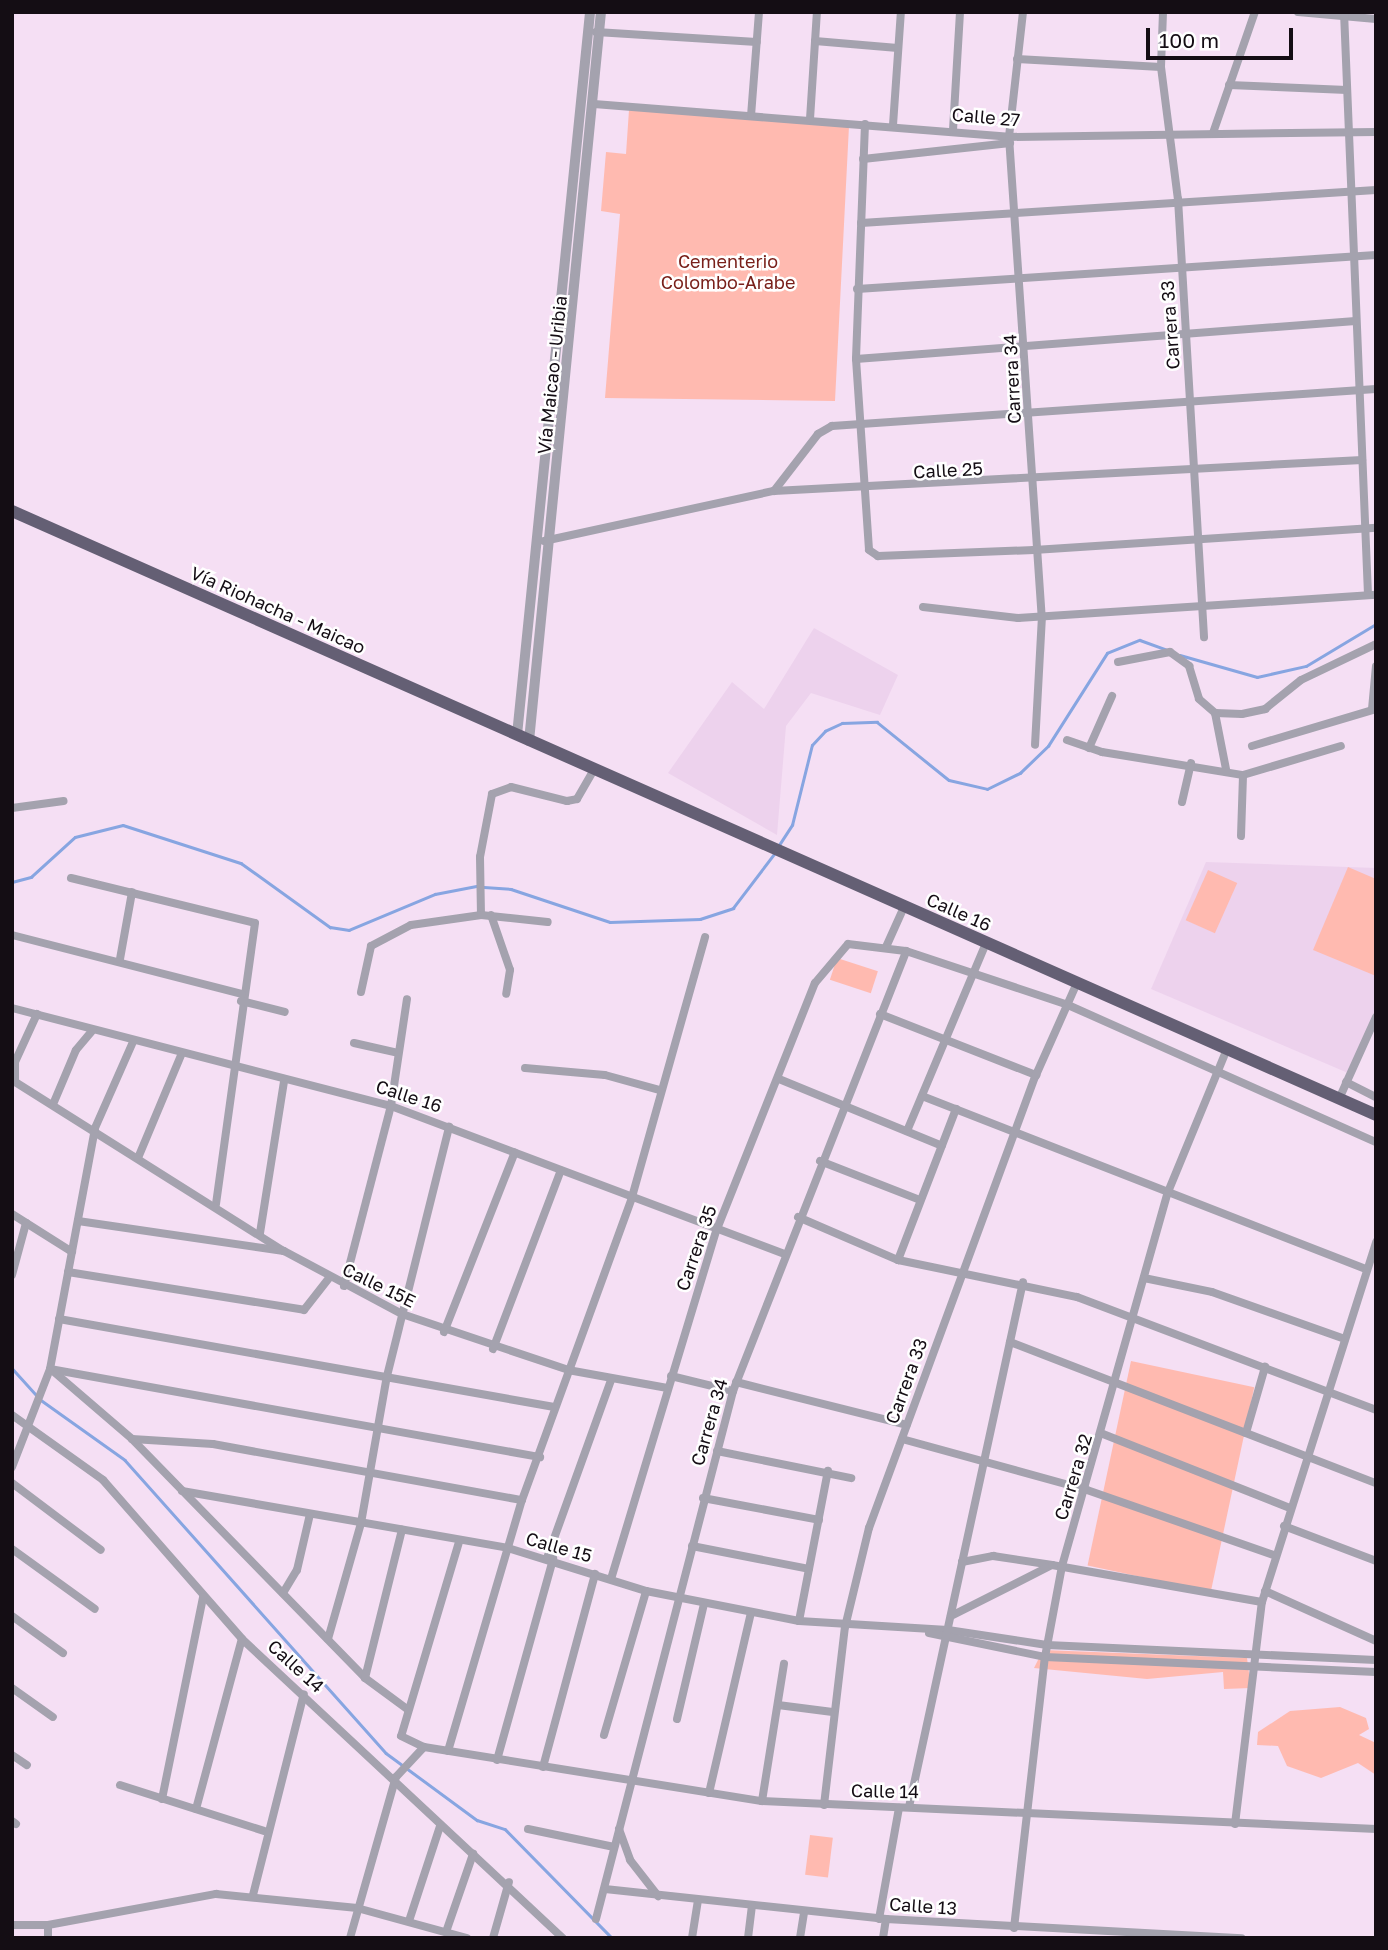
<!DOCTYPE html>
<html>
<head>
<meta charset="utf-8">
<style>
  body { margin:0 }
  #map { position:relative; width:1388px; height:1950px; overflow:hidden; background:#f5dff4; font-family:"Golos Text",sans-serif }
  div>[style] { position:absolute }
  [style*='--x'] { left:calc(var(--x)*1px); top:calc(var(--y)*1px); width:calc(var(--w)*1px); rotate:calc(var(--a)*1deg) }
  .built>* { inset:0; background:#edd2ed }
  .green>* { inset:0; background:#ffbab0; transform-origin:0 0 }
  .stream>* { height:2.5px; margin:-1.25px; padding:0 1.25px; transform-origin:1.25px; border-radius:1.25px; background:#87a5e1 }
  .minor>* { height:8px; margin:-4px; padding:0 4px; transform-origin:4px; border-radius:4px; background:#a4a2ae }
  .tertiary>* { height:10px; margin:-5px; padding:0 5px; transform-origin:5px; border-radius:5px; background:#a4a2ae }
  .trunk>* { height:12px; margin:-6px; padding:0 6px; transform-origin:6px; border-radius:6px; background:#645f74 }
  span { translate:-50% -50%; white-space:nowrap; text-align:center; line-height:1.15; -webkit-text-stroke:5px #fff; paint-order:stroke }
  .street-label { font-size:18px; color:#140d14 }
  .park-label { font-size:18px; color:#79201a }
  .frame { position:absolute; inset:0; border:14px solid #140d14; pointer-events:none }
  .scale { position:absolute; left:1146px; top:28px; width:147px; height:32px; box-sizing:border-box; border:4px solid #140d14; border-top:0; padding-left:9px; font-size:21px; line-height:24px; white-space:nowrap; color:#140d14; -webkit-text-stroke:5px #fff; paint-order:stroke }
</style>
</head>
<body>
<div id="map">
  <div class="built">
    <div style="clip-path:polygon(814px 628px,898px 675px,880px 715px,811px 693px,786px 726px,777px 835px,668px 773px,732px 682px,764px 709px)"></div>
    <div style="clip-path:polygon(1206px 862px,1376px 868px,1376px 1009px,1348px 1073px,1151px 989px)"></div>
  </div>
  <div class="green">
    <div style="clip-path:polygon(629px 110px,849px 126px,835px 401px,605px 398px,620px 214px,601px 211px,606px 152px,626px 154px)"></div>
    <div style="clip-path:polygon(1348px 867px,1376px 879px,1376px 976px,1313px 950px)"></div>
    <div style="left:1208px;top:870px;width:32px;height:55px;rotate:24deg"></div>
    <div style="left:837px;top:958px;width:43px;height:23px;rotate:18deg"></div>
    <div style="left:1131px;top:1361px;width:126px;height:209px;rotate:12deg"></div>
    <div style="clip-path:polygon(1043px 1650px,1247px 1658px,1251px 1688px,1224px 1689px,1223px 1672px,1147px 1679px,1034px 1668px)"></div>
    <div style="clip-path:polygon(1340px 1707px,1366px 1718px,1369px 1729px,1359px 1735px,1376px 1743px,1376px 1775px,1358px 1763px,1321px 1778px,1287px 1766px,1278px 1746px,1257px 1745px,1258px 1732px,1290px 1711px)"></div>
    <div style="left:810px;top:1835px;width:23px;height:40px;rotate:7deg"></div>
  </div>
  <div class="stream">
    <div style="--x:1180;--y:655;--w:80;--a:15.9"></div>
    <div style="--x:1257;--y:677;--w:50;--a:-12.7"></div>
    <div style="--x:1306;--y:666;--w:82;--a:-31"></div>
    <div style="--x:779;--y:845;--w:24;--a:-57"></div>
    <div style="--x:792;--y:825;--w:82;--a:-76"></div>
    <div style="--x:812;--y:745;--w:19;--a:-47"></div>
    <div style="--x:825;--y:731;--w:19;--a:-25"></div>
    <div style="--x:842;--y:723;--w:35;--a:-2"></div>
    <div style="--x:877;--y:722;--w:92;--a:38.9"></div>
    <div style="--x:949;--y:780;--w:39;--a:13"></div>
    <div style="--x:987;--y:789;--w:37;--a:-26"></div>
    <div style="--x:1020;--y:773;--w:39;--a:-44"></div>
    <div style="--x:1048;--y:746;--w:110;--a:-57.6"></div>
    <div style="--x:1107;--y:653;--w:35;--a:-22"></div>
    <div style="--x:1140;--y:640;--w:30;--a:20"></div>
    <div style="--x:12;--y:882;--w:20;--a:-15"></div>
    <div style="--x:31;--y:877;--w:59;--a:-42.3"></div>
    <div style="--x:75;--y:837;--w:49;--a:-14"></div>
    <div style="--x:123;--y:825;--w:124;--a:17.9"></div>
    <div style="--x:241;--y:863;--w:110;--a:35.7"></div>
    <div style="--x:330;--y:927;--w:19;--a:9"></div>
    <div style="--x:349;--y:930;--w:93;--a:-22.7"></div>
    <div style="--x:435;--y:894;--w:43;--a:-10.8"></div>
    <div style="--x:484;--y:887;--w:27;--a:4"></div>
    <div style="--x:511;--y:889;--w:104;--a:18.4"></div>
    <div style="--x:610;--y:922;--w:90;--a:-1.9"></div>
    <div style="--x:700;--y:919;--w:35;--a:-18"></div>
    <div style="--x:733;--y:908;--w:68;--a:-52.8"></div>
    <div style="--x:12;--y:1368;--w:36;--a:48"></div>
    <div style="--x:41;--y:1400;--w:103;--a:35.5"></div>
    <div style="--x:125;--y:1460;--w:392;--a:48.3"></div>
    <div style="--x:386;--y:1753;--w:113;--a:36.4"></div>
    <div style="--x:477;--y:1820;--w:29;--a:18"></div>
    <div style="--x:505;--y:1829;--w:153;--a:45.5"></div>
  </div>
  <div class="minor">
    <div style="--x:1023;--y:12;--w:126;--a:96.4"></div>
    <div style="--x:1009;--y:137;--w:480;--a:86.1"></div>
    <div style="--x:1042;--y:616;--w:129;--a:93.1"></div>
    <div style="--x:1163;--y:12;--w:55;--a:92.1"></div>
    <div style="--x:1161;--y:67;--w:133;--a:82.7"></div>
    <div style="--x:1178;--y:199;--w:439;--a:86.6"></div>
    <div style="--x:1298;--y:12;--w:78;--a:5.1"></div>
    <div style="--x:1344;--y:12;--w:583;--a:87.64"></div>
    <div style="--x:596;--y:32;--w:161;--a:3.6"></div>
    <div style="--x:815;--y:41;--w:83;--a:4.8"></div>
    <div style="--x:1017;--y:59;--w:144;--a:3.2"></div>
    <div style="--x:1229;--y:85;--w:118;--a:2.4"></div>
    <div style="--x:594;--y:104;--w:416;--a:4.5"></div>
    <div style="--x:1009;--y:137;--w:367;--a:-0.8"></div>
    <div style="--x:751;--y:116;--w:104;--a:-85.6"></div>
    <div style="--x:810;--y:119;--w:107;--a:-86.3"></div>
    <div style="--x:865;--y:124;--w:235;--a:92.2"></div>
    <div style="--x:856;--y:359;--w:191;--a:86.1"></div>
    <div style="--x:869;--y:550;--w:11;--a:34"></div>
    <div style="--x:878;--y:556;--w:156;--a:-2.2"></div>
    <div style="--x:1034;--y:550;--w:343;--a:-3.7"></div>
    <div style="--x:893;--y:125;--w:113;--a:-86"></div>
    <div style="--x:953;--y:130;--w:118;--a:-86.6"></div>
    <div style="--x:1213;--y:133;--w:128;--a:-70.9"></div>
    <div style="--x:863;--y:159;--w:148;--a:-6.2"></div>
    <div style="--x:861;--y:223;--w:516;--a:-3.67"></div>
    <div style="--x:857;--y:289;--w:520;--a:-3.75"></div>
    <div style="--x:856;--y:359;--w:501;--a:-4.35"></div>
    <div style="--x:774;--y:491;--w:72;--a:-52.3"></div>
    <div style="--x:818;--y:434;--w:16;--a:-30"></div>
    <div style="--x:832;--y:426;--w:545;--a:-3.89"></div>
    <div style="--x:544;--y:541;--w:235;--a:-12.3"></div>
    <div style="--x:774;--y:491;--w:589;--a:-3.02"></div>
    <div style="--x:923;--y:607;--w:96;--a:6.6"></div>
    <div style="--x:1018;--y:618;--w:359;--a:-3.7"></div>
    <div style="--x:1118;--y:662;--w:53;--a:-10.9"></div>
    <div style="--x:1170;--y:652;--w:24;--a:36"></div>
    <div style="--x:1189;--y:666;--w:34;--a:73"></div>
    <div style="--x:1199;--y:699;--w:21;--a:41"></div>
    <div style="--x:1215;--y:713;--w:27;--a:2"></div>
    <div style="--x:1242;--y:714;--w:24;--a:-12"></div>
    <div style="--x:1265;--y:709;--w:46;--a:-38.9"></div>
    <div style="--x:1301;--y:680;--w:83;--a:-25.6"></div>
    <div style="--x:1372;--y:709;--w:43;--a:-84.7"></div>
    <div style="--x:1215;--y:713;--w:57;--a:78.9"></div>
    <div style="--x:1067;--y:740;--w:37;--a:19"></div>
    <div style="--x:1102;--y:752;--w:143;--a:9.3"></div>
    <div style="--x:1243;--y:775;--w:102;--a:-16.5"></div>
    <div style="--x:1252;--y:746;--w:129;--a:-16.6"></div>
    <div style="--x:1089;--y:748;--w:57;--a:-66.1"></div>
    <div style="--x:1182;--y:802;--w:40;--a:-77"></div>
    <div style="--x:12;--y:808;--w:52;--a:-7.7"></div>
    <div style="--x:1241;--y:836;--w:61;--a:-88.1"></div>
    <div style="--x:71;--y:878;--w:189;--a:13.7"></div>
    <div style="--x:255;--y:923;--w:284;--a:97.9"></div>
    <div style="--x:481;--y:915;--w:58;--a:-91"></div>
    <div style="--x:480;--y:857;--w:64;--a:-79.2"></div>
    <div style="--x:492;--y:794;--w:20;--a:-20"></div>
    <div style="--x:511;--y:787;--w:58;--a:14"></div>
    <div style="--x:567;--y:801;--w:10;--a:-11"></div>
    <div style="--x:577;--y:799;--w:34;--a:-60"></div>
    <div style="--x:491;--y:915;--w:58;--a:70.9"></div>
    <div style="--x:510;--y:970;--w:24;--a:99"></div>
    <div style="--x:12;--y:935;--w:237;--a:14.4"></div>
    <div style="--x:886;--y:947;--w:44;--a:-65.8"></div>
    <div style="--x:120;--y:959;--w:68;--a:-79.8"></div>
    <div style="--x:361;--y:992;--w:47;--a:-77.7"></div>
    <div style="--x:371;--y:946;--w:45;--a:-27.7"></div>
    <div style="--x:411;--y:925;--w:71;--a:-8.1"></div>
    <div style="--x:481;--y:915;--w:67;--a:6"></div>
    <div style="--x:241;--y:1001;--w:45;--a:14"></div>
    <div style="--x:12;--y:1008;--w:391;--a:14.5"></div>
    <div style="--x:391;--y:1106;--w:419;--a:20.6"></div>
    <div style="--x:880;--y:1014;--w:168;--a:21.4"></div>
    <div style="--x:354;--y:1043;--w:45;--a:12.8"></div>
    <div style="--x:525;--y:1068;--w:80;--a:5"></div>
    <div style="--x:605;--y:1075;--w:57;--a:15.3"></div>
    <div style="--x:779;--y:1079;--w:176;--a:22.3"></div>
    <div style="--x:12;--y:1080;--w:321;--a:32.2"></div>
    <div style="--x:284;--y:1251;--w:134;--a:28.1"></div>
    <div style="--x:402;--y:1314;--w:175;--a:18.6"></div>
    <div style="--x:568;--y:1370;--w:101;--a:10.3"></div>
    <div style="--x:15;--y:1080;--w:18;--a:-90"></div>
    <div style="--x:15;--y:1062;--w:53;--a:-65.4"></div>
    <div style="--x:1346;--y:1082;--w:34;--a:27"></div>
    <div style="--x:922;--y:1096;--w:477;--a:21.3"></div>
    <div style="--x:1339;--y:1099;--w:90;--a:-65.7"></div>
    <div style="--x:54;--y:1102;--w:56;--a:-67.1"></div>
    <div style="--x:76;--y:1050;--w:26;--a:-50"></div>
    <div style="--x:907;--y:1131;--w:204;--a:-67.2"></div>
    <div style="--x:138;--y:1158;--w:112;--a:-67.3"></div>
    <div style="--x:820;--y:1161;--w:107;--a:21.3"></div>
    <div style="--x:12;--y:1214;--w:71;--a:32.3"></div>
    <div style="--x:798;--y:1217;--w:109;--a:23.3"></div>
    <div style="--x:898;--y:1260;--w:183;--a:11.7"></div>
    <div style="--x:1077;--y:1297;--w:320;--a:20.7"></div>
    <div style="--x:78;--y:1221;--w:208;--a:8.3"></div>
    <div style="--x:260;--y:1233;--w:154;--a:-81"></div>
    <div style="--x:898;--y:1260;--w:162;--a:-69"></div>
    <div style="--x:68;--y:1272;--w:239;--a:9.1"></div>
    <div style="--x:304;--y:1310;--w:41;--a:-52"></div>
    <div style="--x:12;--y:1275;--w:54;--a:-74.9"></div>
    <div style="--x:1144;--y:1278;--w:69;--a:11.6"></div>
    <div style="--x:1212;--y:1292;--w:141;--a:19.5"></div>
    <div style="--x:344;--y:1286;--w:186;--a:-75.4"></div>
    <div style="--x:391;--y:1106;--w:108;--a:-81.5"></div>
    <div style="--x:59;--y:1319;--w:503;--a:10.08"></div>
    <div style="--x:444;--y:1332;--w:193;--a:-68.5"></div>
    <div style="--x:1010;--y:1342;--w:392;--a:21.1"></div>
    <div style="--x:493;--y:1349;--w:191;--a:-69.2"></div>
    <div style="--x:50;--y:1369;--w:498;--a:10.2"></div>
    <div style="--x:53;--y:1371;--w:104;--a:40.7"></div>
    <div style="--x:132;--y:1439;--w:334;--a:45.7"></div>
    <div style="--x:365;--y:1678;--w:52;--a:36.4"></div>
    <div style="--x:671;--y:1376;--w:64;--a:13.6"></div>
    <div style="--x:736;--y:1382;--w:176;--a:14.1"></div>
    <div style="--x:12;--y:1415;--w:112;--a:35.5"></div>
    <div style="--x:103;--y:1480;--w:211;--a:48.8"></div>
    <div style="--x:242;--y:1639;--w:439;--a:43"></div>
    <div style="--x:1246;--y:1433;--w:69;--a:-73.9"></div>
    <div style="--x:1103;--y:1434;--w:201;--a:21.6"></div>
    <div style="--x:132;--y:1439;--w:81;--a:3.5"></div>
    <div style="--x:213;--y:1444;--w:314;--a:10.3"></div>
    <div style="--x:902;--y:1439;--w:192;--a:15.4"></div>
    <div style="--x:1087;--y:1490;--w:200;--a:19.2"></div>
    <div style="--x:717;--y:1451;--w:137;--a:11.4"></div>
    <div style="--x:12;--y:1467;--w:105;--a:-68.8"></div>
    <div style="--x:50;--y:1369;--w:245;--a:-79.4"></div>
    <div style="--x:95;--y:1128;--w:94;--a:-66.2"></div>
    <div style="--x:12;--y:1483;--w:111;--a:37"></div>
    <div style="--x:182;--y:1491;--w:331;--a:9.9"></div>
    <div style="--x:508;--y:1548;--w:145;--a:17.3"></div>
    <div style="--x:646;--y:1591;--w:156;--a:11.1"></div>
    <div style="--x:799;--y:1621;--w:149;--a:3.5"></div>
    <div style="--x:948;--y:1630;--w:100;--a:8.6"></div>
    <div style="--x:1047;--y:1645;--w:329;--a:2.6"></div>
    <div style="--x:703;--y:1498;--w:118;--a:10.7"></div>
    <div style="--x:1284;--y:1526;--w:98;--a:20.8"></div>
    <div style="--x:459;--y:1542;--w:202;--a:106.6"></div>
    <div style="--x:401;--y:1736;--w:25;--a:26"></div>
    <div style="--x:424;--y:1747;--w:342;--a:9.1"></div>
    <div style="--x:762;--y:1801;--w:615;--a:2.61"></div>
    <div style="--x:692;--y:1546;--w:119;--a:11.1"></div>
    <div style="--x:12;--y:1549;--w:102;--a:35.9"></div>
    <div style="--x:547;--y:1558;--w:189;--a:-70.2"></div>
    <div style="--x:962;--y:1562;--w:32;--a:-11"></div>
    <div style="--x:993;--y:1556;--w:60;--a:8.7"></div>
    <div style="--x:611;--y:1579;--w:366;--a:-73.2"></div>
    <div style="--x:717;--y:1229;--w:265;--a:-68.3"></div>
    <div style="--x:815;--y:983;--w:51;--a:-49.8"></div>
    <div style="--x:848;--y:944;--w:58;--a:6.9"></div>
    <div style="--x:906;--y:951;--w:171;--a:18.4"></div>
    <div style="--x:1068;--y:1005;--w:337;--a:24"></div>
    <div style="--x:1265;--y:1591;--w:122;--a:24.2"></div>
    <div style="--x:283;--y:1593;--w:27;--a:-59"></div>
    <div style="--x:297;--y:1570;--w:57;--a:-76.9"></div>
    <div style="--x:12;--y:1616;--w:63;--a:36"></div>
    <div style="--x:951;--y:1616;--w:113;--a:-26.8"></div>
    <div style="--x:1052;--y:1565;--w:213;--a:10"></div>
    <div style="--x:799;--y:1621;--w:153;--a:-79.1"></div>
    <div style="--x:929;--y:1633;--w:118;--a:11.7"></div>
    <div style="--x:1045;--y:1657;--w:331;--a:2.6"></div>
    <div style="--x:328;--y:1639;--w:121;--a:-74.1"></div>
    <div style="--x:361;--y:1523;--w:149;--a:-80"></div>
    <div style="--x:387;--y:1376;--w:257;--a:-76"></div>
    <div style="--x:365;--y:1678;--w:153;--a:-76"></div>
    <div style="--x:12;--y:1688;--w:50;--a:35.3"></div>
    <div style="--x:778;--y:1705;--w:55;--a:7.3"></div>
    <div style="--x:677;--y:1719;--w:118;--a:-76.8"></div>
    <div style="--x:604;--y:1735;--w:150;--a:-73.7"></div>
    <div style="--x:448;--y:1751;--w:262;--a:-73.6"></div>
    <div style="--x:522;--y:1500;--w:322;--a:-70"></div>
    <div style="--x:632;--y:1197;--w:270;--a:-74.3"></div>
    <div style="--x:12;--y:1755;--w:18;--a:34"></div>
    <div style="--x:497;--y:1760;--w:209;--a:-74.4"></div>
    <div style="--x:543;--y:1767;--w:200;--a:-74.9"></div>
    <div style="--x:120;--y:1785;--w:151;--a:17.7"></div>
    <div style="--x:709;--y:1793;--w:185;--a:-76.9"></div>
    <div style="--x:162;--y:1799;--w:206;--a:-78.5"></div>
    <div style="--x:762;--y:1801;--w:139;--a:-80.9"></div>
    <div style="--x:824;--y:1805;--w:179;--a:-83.3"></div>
    <div style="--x:845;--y:1627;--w:102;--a:-76.4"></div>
    <div style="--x:869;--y:1528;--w:483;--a:-69.8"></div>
    <div style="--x:1036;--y:1075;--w:101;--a:-66"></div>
    <div style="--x:909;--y:1807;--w:537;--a:-77.75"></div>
    <div style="--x:196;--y:1809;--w:176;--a:-74.9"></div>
    <div style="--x:12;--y:1821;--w:5;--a:37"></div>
    <div style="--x:1235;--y:1824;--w:224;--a:-83.1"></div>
    <div style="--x:1262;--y:1602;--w:378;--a:-72.4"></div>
    <div style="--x:528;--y:1829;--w:88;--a:11.8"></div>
    <div style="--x:619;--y:1829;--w:33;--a:70"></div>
    <div style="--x:630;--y:1860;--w:46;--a:52.1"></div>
    <div style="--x:605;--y:1889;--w:283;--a:6.1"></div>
    <div style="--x:886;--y:1919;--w:356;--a:3.1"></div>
    <div style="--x:253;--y:1895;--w:207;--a:-75.8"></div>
    <div style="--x:596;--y:1919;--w:545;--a:-75.45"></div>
    <div style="--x:733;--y:1391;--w:473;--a:-68.5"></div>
    <div style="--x:879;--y:1919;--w:113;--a:-79.8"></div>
    <div style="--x:409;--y:1921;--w:100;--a:-71.9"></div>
    <div style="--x:12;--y:1925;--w:36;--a:0"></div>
    <div style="--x:48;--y:1925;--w:171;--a:-10.5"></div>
    <div style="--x:216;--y:1894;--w:142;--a:5.7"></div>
    <div style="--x:357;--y:1908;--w:114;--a:15.3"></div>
    <div style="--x:48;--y:1925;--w:13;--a:90"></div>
    <div style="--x:1014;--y:1928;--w:273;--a:-83.5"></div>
    <div style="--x:1045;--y:1657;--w:93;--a:-79.4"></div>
    <div style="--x:1062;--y:1566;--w:389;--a:-74.2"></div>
    <div style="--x:1168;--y:1192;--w:155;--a:-67.6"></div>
    <div style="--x:446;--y:1932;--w:83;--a:-70.9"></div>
    <div style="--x:350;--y:1938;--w:167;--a:-74.1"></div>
    <div style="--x:396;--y:1777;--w:41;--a:-47"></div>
    <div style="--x:493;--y:1938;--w:58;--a:-74.1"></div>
    <div style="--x:692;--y:1938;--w:38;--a:-81"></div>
    <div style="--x:748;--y:1938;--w:32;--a:-83"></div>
    <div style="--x:800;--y:1938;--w:26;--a:-81"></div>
    <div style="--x:883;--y:1938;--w:19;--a:-81"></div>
  </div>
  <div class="tertiary">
    <div style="--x:517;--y:735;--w:727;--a:-84.23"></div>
    <div style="--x:529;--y:741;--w:733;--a:-84.36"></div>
  </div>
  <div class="trunk">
    <div style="--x:12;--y:511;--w:1492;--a:23.88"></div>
  </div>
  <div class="street-label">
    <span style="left:986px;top:117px;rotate:5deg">Calle 27</span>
    <span style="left:1170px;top:325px;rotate:-94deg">Carrera 33</span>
    <span style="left:552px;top:375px;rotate:-84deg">Vía Maicao - Uribia</span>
    <span style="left:1012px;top:379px;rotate:-93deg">Carrera 34</span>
    <span style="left:948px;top:470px;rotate:-3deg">Calle 25</span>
    <span style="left:278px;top:610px;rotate:24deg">Vía Riohacha - Maicao</span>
    <span style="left:959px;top:912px;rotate:24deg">Calle 16</span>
    <span style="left:409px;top:1096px;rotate:18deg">Calle 16</span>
    <span style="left:696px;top:1248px;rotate:-71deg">Carrera 35</span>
    <span style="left:379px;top:1285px;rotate:26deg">Calle 15E</span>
    <span style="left:906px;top:1381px;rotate:-70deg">Carrera 33</span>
    <span style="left:709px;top:1422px;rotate:-74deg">Carrera 34</span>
    <span style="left:1073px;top:1477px;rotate:-73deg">Carrera 32</span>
    <span style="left:559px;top:1547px;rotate:16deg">Calle 15</span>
    <span style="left:296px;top:1666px;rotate:42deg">Calle 14</span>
    <span style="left:885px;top:1791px;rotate:1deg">Calle 14</span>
    <span style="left:923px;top:1906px;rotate:4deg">Calle 13</span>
  </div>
  <div class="park-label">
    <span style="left:728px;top:272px">Cementerio<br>Colombo-Arabe</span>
  </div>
  <div class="frame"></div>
  <div class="scale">100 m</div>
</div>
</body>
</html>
